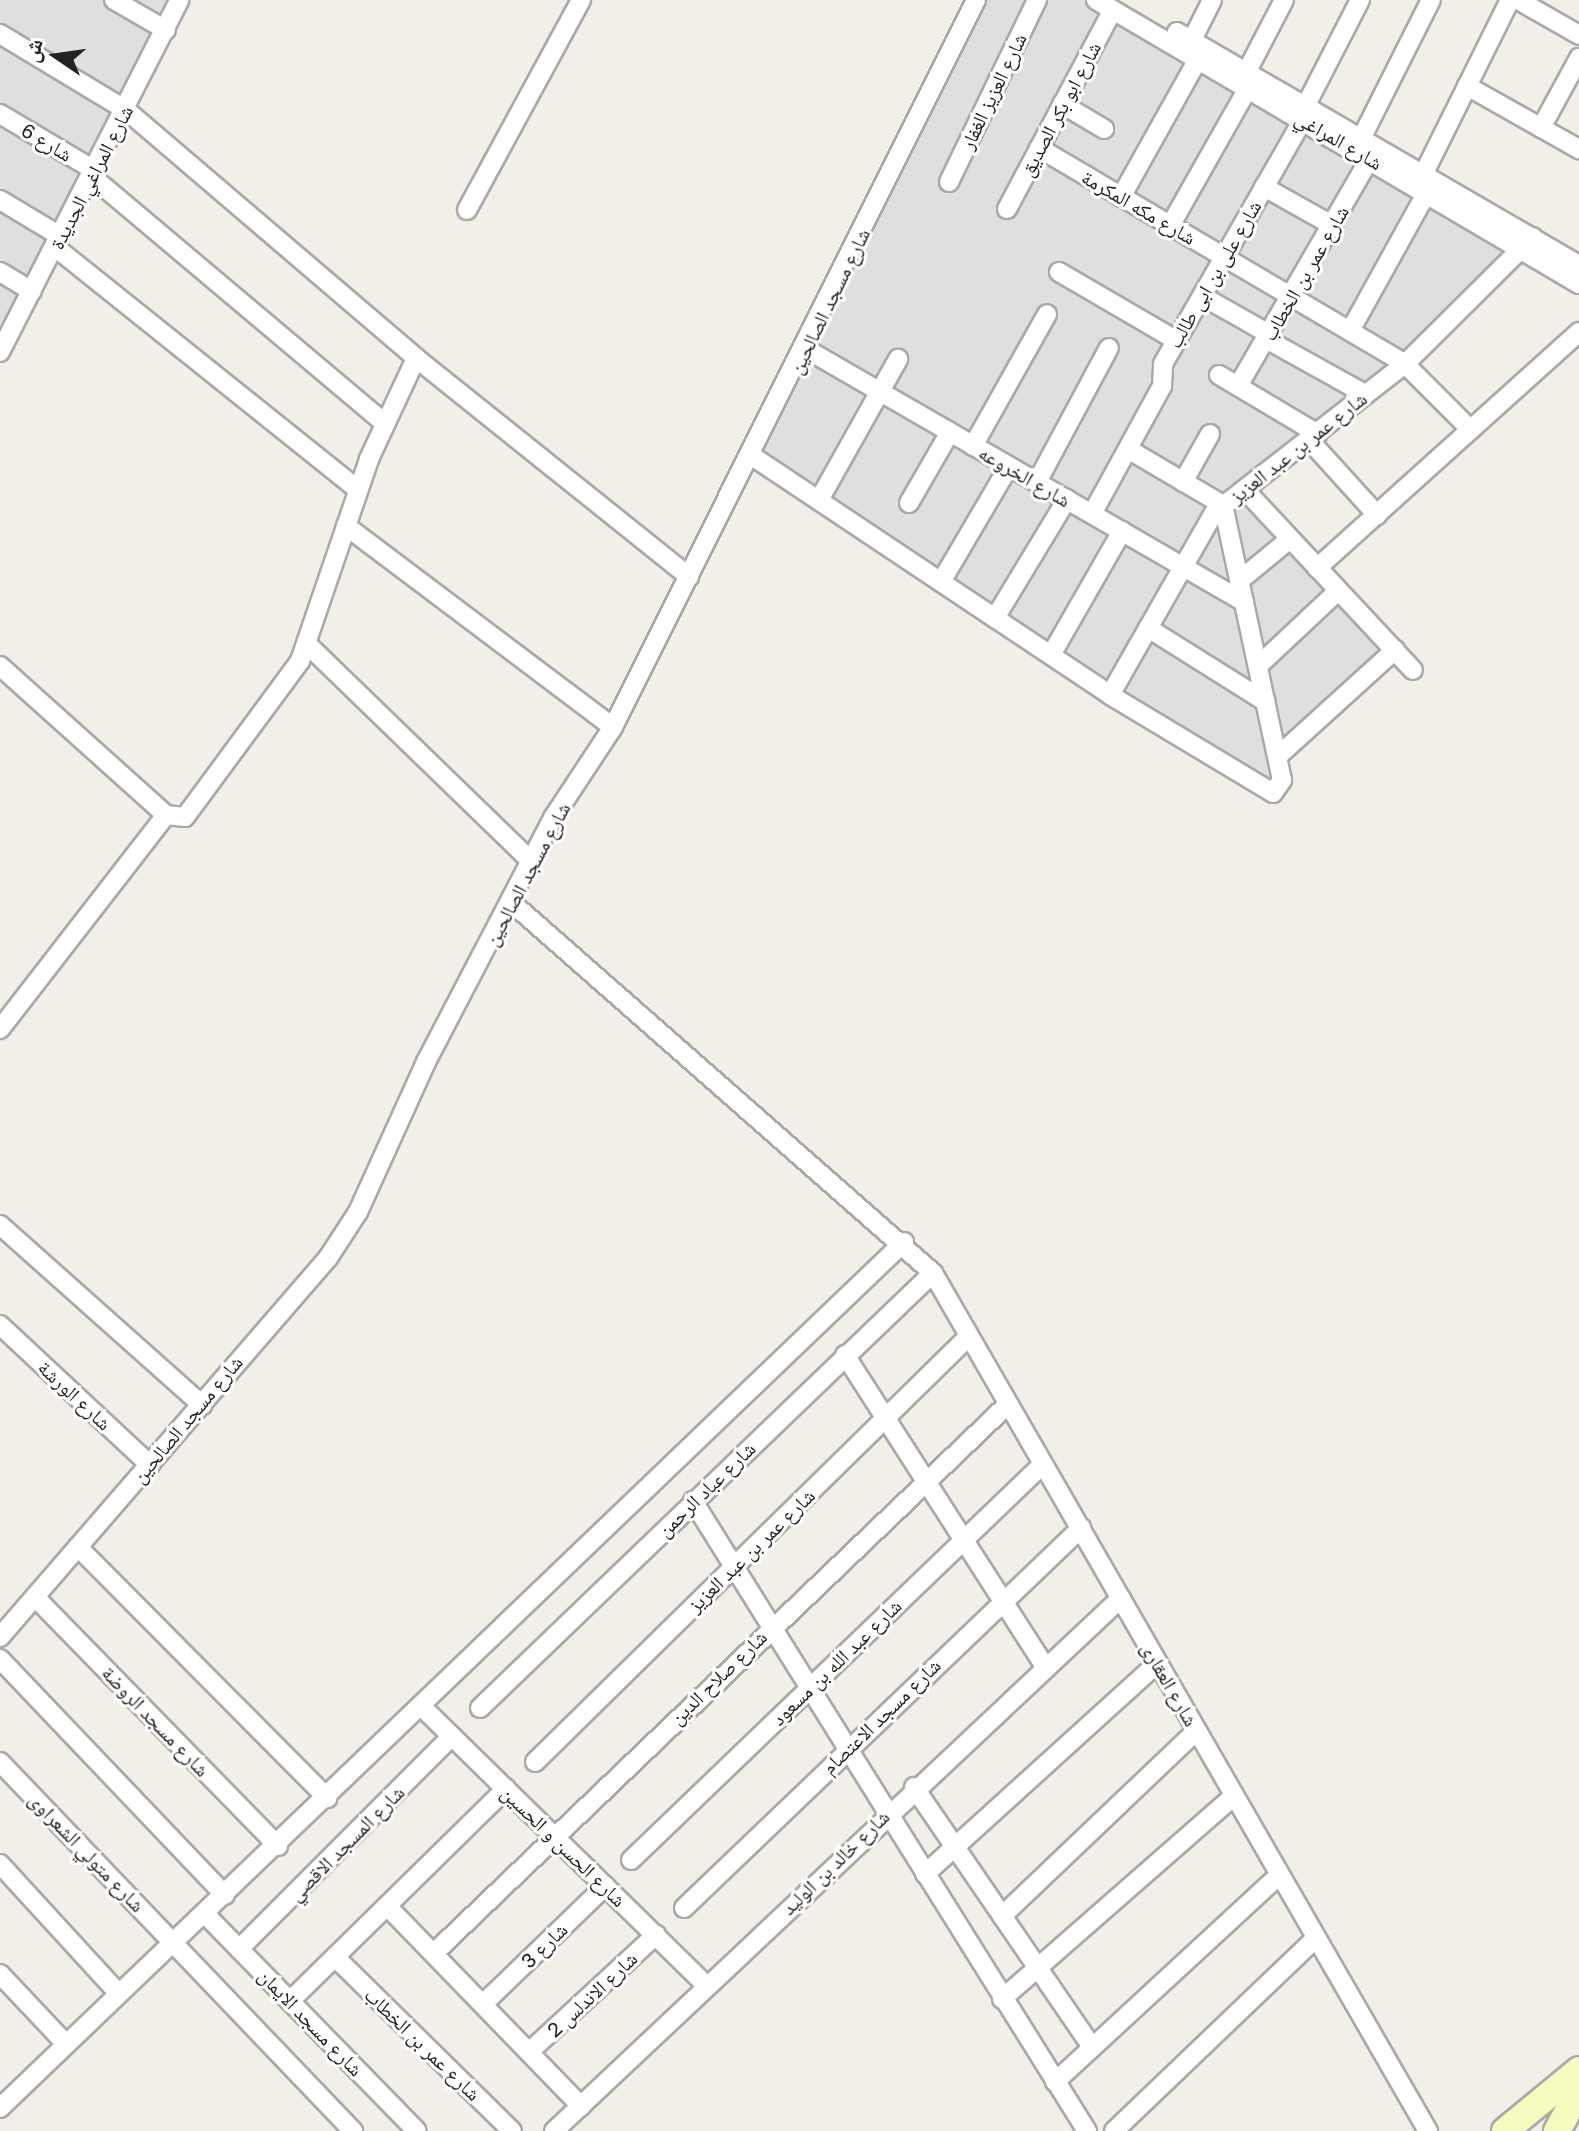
<!DOCTYPE html>
<html>
<head>
<meta charset="utf-8">
<style>
  body { margin:0 }
  #map { position:relative; width:1579px; height:2131px; overflow:hidden; background:#f2efe9; font-family:"Golos Text","Noto Naskh Arabic",sans-serif }
  div>[style] { position:absolute }
  [style*='--x'] { left:calc(var(--x)*1px); top:calc(var(--y)*1px); width:calc(var(--w)*1px); rotate:calc(var(--a)*1deg) }
  .residential>* { inset:0; background:#e0dfdf }
  .roads { filter:drop-shadow(2px 0 #a9a9a9) drop-shadow(-2px 0 #a9a9a9) drop-shadow(0 2px #a9a9a9) drop-shadow(0 -2px #a9a9a9) }
  .minor>* { height:18px; margin:-9px; padding:0 9px; transform-origin:9px; border-radius:9px; background:#fff }
  .secondary>* { height:26px; margin:-13px; padding:0 13px; transform-origin:13px; border-radius:13px; background:#f7fabf }
  span { translate:-50% -50%; white-space:nowrap; text-align:center; line-height:1.15; -webkit-text-stroke:6px #fff; paint-order:stroke }
  .street-label { font-size:20px; color:#222 }
  .north { position:absolute; left:16px; top:16px; width:80px; height:80px; -webkit-text-stroke:6px #fff; paint-order:stroke; rotate:283deg; font-size:22px; font-weight:700; line-height:32px; text-align:center; color:#222 }
  .north::after { content:''; display:block; margin:auto; width:28px; height:36px; background:#222; clip-path:polygon(50% 0,100% 100%,50% 72%,0 100%) }
</style>
</head>
<body>
<div id="map">
  <div class="residential">
    <div style="clip-path:polygon(0 0,174px 0,0 341px)"></div>
    <div style="clip-path:polygon(971px 0,1088px 0,1521px 253px,1245px 493px,1395px 656px,1280px 757px,1281px 794px,744px 454px)"></div>
  </div>
  <div class="roads">
    <div class="minor">
      <div style="--x:114;--y:0;--w:60;--a:30"></div>
      <div style="--x:1096;--y:0;--w:560;--a:30.46"></div>
      <div style="--x:1518;--y:0;--w:70;--a:29.8"></div>
      <div style="--x:1177;--y:32;--w:465;--a:30.1"></div>
      <div style="--x:0;--y:34;--w:147;--a:31.1"></div>
      <div style="--x:126;--y:110;--w:382;--a:40.5"></div>
      <div style="--x:416;--y:358;--w:350;--a:38.7"></div>
      <div style="--x:1192;--y:40;--w:45;--a:-63.4"></div>
      <div style="--x:1247;--y:71;--w:80;--a:-62.5"></div>
      <div style="--x:1467;--y:86;--w:129;--a:29.4"></div>
      <div style="--x:1062;--y:104;--w:49;--a:30.8"></div>
      <div style="--x:1306;--y:105;--w:118;--a:-62.8"></div>
      <div style="--x:0;--y:114;--w:109;--a:30.8"></div>
      <div style="--x:1541;--y:128;--w:80;--a:-61.5"></div>
      <div style="--x:1362;--y:137;--w:153;--a:-63.3"></div>
      <div style="--x:1039;--y:148;--w:425;--a:30.5"></div>
      <div style="--x:1405;--y:364;--w:93;--a:45"></div>
      <div style="--x:1425;--y:171;--w:191;--a:-63.6"></div>
      <div style="--x:91;--y:176;--w:383;--a:40.1"></div>
      <div style="--x:949;--y:182;--w:202;--a:-64.2"></div>
      <div style="--x:1264;--y:187;--w:78;--a:29.2"></div>
      <div style="--x:1121;--y:197;--w:158;--a:-60.8"></div>
      <div style="--x:0;--y:200;--w:70;--a:31"></div>
      <div style="--x:1007;--y:209;--w:225;--a:-62"></div>
      <div style="--x:467;--y:210;--w:239;--a:-61.5"></div>
      <div style="--x:1170;--y:226;--w:159;--a:-60.5"></div>
      <div style="--x:55;--y:247;--w:388;--a:38.7"></div>
      <div style="--x:0;--y:272;--w:37;--a:31"></div>
      <div style="--x:1059;--y:272;--w:135;--a:30.2"></div>
      <div style="--x:1202;--y:296;--w:77;--a:29.6"></div>
      <div style="--x:1350;--y:331;--w:169;--a:-61"></div>
      <div style="--x:1266;--y:339;--w:113;--a:29.1"></div>
      <div style="--x:806;--y:349;--w:506;--a:30.01"></div>
      <div style="--x:0;--y:352;--w:395;--a:-63"></div>
      <div style="--x:1219;--y:375;--w:115;--a:30.8"></div>
      <div style="--x:1238;--y:386;--w:263;--a:-59.9"></div>
      <div style="--x:1310;--y:441;--w:100;--a:47.8"></div>
      <div style="--x:973;--y:446;--w:151;--a:-60.7"></div>
      <div style="--x:752;--y:456;--w:430;--a:33.7"></div>
      <div style="--x:1110;--y:695;--w:190;--a:31"></div>
      <div style="--x:1273;--y:793;--w:16;--a:-55"></div>
      <div style="--x:1282;--y:780;--w:281;--a:-102.1"></div>
      <div style="--x:1223;--y:505;--w:110;--a:-149.5"></div>
      <div style="--x:1037;--y:482;--w:152;--a:-61.8"></div>
      <div style="--x:1183;--y:482;--w:55;--a:-60.6"></div>
      <div style="--x:1245;--y:490;--w:246;--a:47"></div>
      <div style="--x:819;--y:500;--w:162;--a:-60.7"></div>
      <div style="--x:909;--y:503;--w:82;--a:-60"></div>
      <div style="--x:1092;--y:514;--w:146;--a:-61.3"></div>
      <div style="--x:1162;--y:386;--w:22;--a:-87"></div>
      <div style="--x:1163;--y:364;--w:281;--a:-60.2"></div>
      <div style="--x:346;--y:526;--w:334;--a:37"></div>
      <div style="--x:1317;--y:568;--w:353;--a:-42"></div>
      <div style="--x:1239;--y:581;--w:66;--a:-39.5"></div>
      <div style="--x:941;--y:582;--w:134;--a:-59.6"></div>
      <div style="--x:995;--y:618;--w:139;--a:-58.8"></div>
      <div style="--x:1148;--y:628;--w:139;--a:32.1"></div>
      <div style="--x:308;--y:645;--w:309;--a:44.1"></div>
      <div style="--x:1051;--y:655;--w:143;--a:-60.2"></div>
      <div style="--x:0;--y:666;--w:223;--a:41.9"></div>
      <div style="--x:166;--y:815;--w:19;--a:6"></div>
      <div style="--x:185;--y:817;--w:194;--a:-53.6"></div>
      <div style="--x:300;--y:661;--w:213;--a:-71.1"></div>
      <div style="--x:369;--y:459;--w:111;--a:-65"></div>
      <div style="--x:1258;--y:666;--w:110;--a:-43.2"></div>
      <div style="--x:1110;--y:695;--w:210;--a:-60.3"></div>
      <div style="--x:1214;--y:513;--w:242;--a:-38"></div>
      <div style="--x:1405;--y:364;--w:180;--a:-44.8"></div>
      <div style="--x:1278;--y:756;--w:158;--a:-42.2"></div>
      <div style="--x:511;--y:902;--w:562;--a:41.32"></div>
      <div style="--x:933;--y:1273;--w:991;--a:60.02"></div>
      <div style="--x:0;--y:1029;--w:271;--a:-52.2"></div>
      <div style="--x:0;--y:1225;--w:271;--a:41.7"></div>
      <div style="--x:0;--y:1325;--w:205;--a:43"></div>
      <div style="--x:845;--y:1355;--w:370;--a:57.3"></div>
      <div style="--x:693;--y:1501;--w:743;--a:57.98"></div>
      <div style="--x:78;--y:1547;--w:354;--a:45.2"></div>
      <div style="--x:35;--y:1597;--w:348;--a:45.7"></div>
      <div style="--x:0;--y:1637;--w:501;--a:-49.13"></div>
      <div style="--x:328;--y:1258;--w:55;--a:-56.9"></div>
      <div style="--x:358;--y:1212;--w:165;--a:-65.6"></div>
      <div style="--x:426;--y:1062;--w:275;--a:-62.5"></div>
      <div style="--x:553;--y:818;--w:109;--a:-56.6"></div>
      <div style="--x:613;--y:727;--w:813;--a:-63.47"></div>
      <div style="--x:0;--y:1659;--w:326;--a:46.4"></div>
      <div style="--x:421;--y:1706;--w:400;--a:44.4"></div>
      <div style="--x:480;--y:1708;--w:628;--a:-43.84"></div>
      <div style="--x:0;--y:1762;--w:511;--a:46.27"></div>
      <div style="--x:535;--y:1762;--w:605;--a:-44.46"></div>
      <div style="--x:914;--y:1787;--w:315;--a:55.6"></div>
      <div style="--x:631;--y:1860;--w:570;--a:-43.86"></div>
      <div style="--x:0;--y:1864;--w:176;--a:47.5"></div>
      <div style="--x:925;--y:1874;--w:314;--a:-42.2"></div>
      <div style="--x:387;--y:1906;--w:279;--a:45.9"></div>
      <div style="--x:684;--y:1908;--w:550;--a:-43.75"></div>
      <div style="--x:205;--y:1914;--w:303;--a:45.7"></div>
      <div style="--x:1002;--y:1916;--w:269;--a:-43.6"></div>
      <div style="--x:239;--y:1949;--w:301;--a:-45"></div>
      <div style="--x:434;--y:1953;--w:793;--a:-43.72"></div>
      <div style="--x:335;--y:1957;--w:248;--a:44.5"></div>
      <div style="--x:0;--y:1974;--w:96;--a:46.7"></div>
      <div style="--x:1002;--y:1999;--w:308;--a:-41.2"></div>
      <div style="--x:290;--y:2001;--w:303;--a:-44.5"></div>
      <div style="--x:483;--y:2004;--w:170;--a:-44"></div>
      <div style="--x:529;--y:2052;--w:173;--a:-42.7"></div>
      <div style="--x:1055;--y:2082;--w:305;--a:-42.7"></div>
      <div style="--x:0;--y:2108;--w:1252;--a:-43.77"></div>
      <div style="--x:554;--y:2131;--w:778;--a:-43.23"></div>
      <div style="--x:1114;--y:2131;--w:279;--a:-43.7"></div>
    </div>
    <div class="secondary">
      <div style="--x:1505;--y:2131;--w:96;--a:-39.5"></div>
      <div style="--x:1557;--y:2131;--w:46;--a:-61.2"></div>
    </div>
  </div>
  <div class="street-label">
    <span style="left:993px;top:91px;rotate:-64deg">شارع العزيز الغفار</span>
    <span style="left:1060px;top:109px;rotate:-62deg">شارع ابو بكر الصديق</span>
    <span style="left:1339px;top:140px;rotate:30deg">شارع المراغي</span>
    <span style="left:47px;top:142px;rotate:31deg">شارع 6</span>
    <span style="left:91px;top:177px;rotate:-63deg">شارع المراغي الجديدة</span>
    <span style="left:1139px;top:207px;rotate:30deg">شارع مكه المكرمة</span>
    <span style="left:1305px;top:273px;rotate:-60deg">شارع عمر بن الخطاب</span>
    <span style="left:1214px;top:274px;rotate:-60deg">شارع على بن ابى طالب</span>
    <span style="left:829px;top:301px;rotate:-64deg">شارع مسجد الصالحين</span>
    <span style="left:1298px;top:447px;rotate:-38deg">شارع عمر بن عبد العزيز</span>
    <span style="left:1025px;top:476px;rotate:30deg">شارع الخروعه</span>
    <span style="left:527px;top:874px;rotate:-62deg">شارع مسجد الصالحين</span>
    <span style="left:75px;top:1395px;rotate:43deg">شارع الورشة</span>
    <span style="left:187px;top:1419px;rotate:-50deg">شارع مسجد الصالحين</span>
    <span style="left:706px;top:1489px;rotate:-44deg">شارع عباد الرحمن</span>
    <span style="left:751px;top:1550px;rotate:-44deg">شارع عمر بن عبد العزيز</span>
    <span style="left:836px;top:1662px;rotate:-44deg">شارع عبد الله بن مسعود</span>
    <span style="left:718px;top:1677px;rotate:-44deg">شارع صلاح الدين</span>
    <span style="left:1170px;top:1684px;rotate:60deg">شارع العقارى</span>
    <span style="left:881px;top:1716px;rotate:-44deg">شارع مسجد الاعتصام</span>
    <span style="left:156px;top:1721px;rotate:46deg">شارع مسجد الروضة</span>
    <span style="left:346px;top:1843px;rotate:-45deg">شارع المسجد الاقصي</span>
    <span style="left:564px;top:1846px;rotate:44deg">شارع الحسن و الحسين</span>
    <span style="left:87px;top:1852px;rotate:46deg">شارع متولي الشعراوى</span>
    <span style="left:835px;top:1862px;rotate:-44deg">شارع خالد بن الوليد</span>
    <span style="left:544px;top:1945px;rotate:-44deg">شارع 3</span>
    <span style="left:592px;top:1994px;rotate:-43deg">شارع الاندلس 2</span>
    <span style="left:311px;top:2022px;rotate:46deg">شارع مسجد الايمان</span>
    <span style="left:423px;top:2044px;rotate:44deg">شارع عمر بن الخطاب</span>
  </div>
  <div class="north">ش</div>
</div>
</body>
</html>
